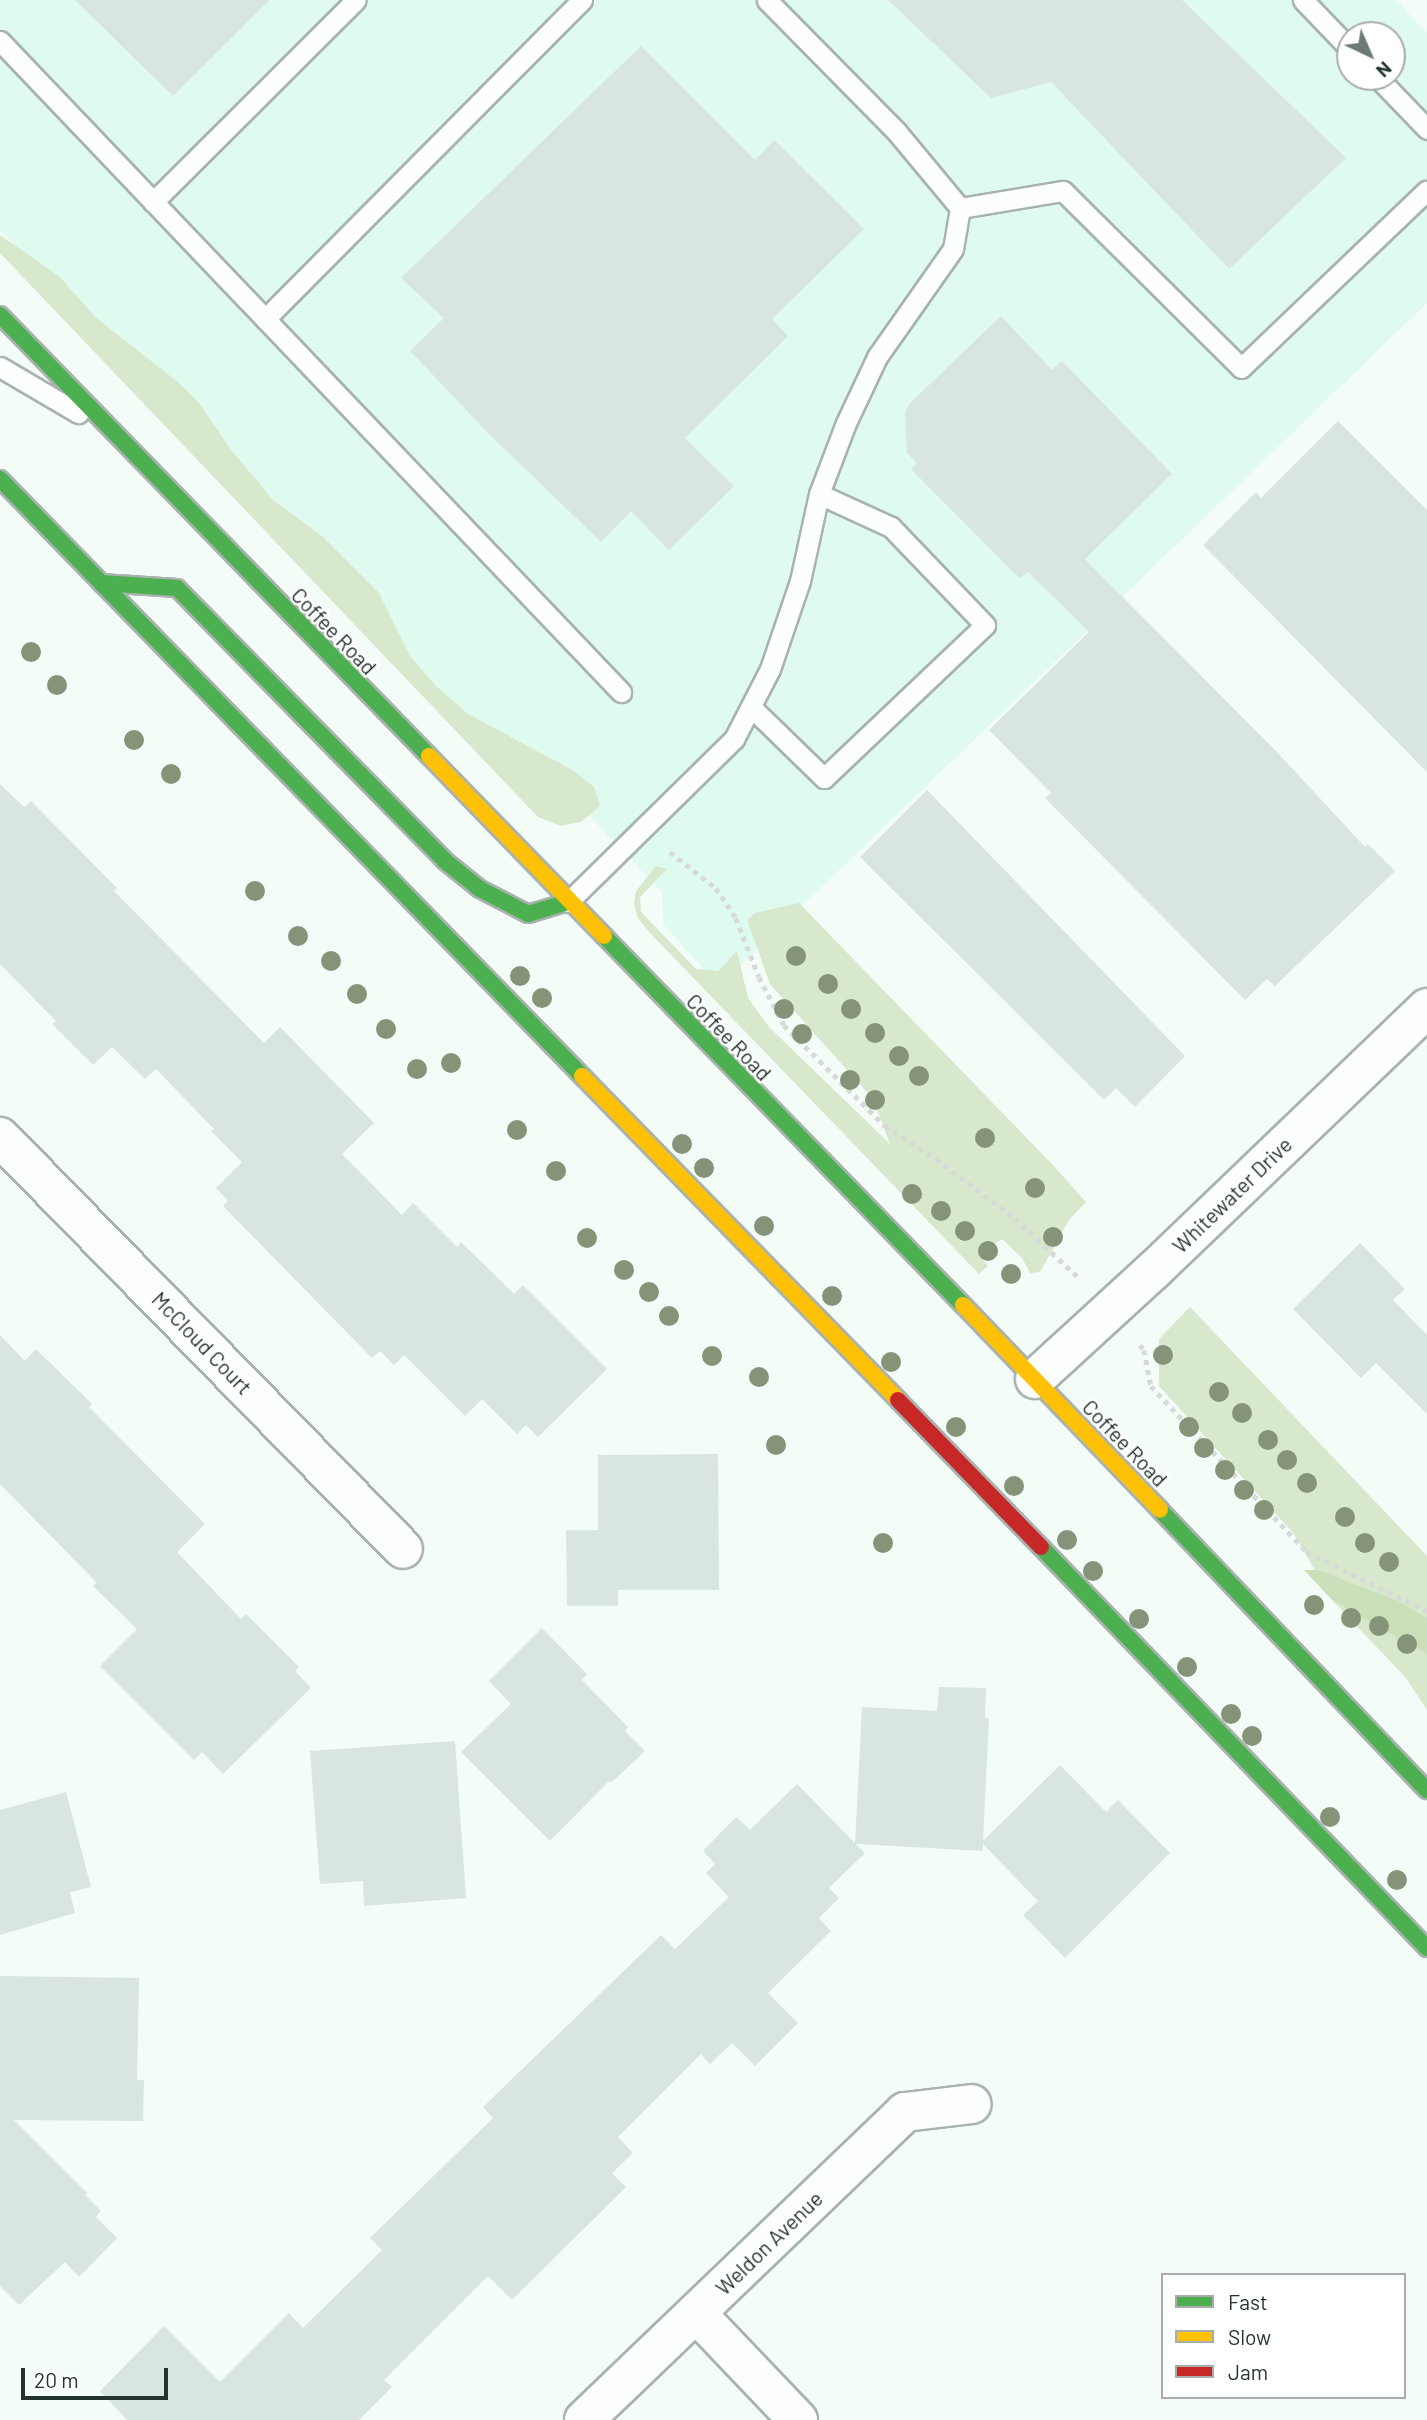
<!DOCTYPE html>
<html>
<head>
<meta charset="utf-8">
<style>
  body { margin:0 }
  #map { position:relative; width:1427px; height:2420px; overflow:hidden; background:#f4fcf8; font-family:Barlow,sans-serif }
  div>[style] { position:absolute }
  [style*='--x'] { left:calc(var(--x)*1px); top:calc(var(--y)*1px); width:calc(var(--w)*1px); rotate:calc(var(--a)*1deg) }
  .built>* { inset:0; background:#dffbef }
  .green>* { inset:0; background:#d7e8cd }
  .forest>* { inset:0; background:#cbe0ba }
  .building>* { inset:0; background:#d9e5e2 }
  .path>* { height:4.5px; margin-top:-2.25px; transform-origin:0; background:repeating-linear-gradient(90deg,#d7dad9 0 5px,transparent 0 10px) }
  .roads { filter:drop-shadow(2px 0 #a8b2ae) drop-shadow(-2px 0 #a8b2ae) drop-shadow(0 2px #a8b2ae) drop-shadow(0 -2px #a8b2ae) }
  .lane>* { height:19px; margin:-9.5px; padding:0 9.5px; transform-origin:9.5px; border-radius:9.5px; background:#fdfffe }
  .street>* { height:38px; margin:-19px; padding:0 19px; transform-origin:19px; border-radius:19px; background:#fdfffe }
  .fast>* { height:16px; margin:-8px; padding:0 8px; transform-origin:8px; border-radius:8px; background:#4caf50 }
  .slow>* { height:16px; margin:-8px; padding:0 8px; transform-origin:8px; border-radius:8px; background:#ffc107 }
  .jam>* { height:16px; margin:-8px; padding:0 8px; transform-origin:8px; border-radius:8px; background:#c62828 }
  .trees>* { width:20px; height:20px; margin:-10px; border-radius:50%; background:#859479 }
  span { translate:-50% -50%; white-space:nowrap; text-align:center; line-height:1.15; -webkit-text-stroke:5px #fff; paint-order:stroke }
  .street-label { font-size:21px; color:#25332d }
  .legend { position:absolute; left:1161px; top:2273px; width:245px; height:126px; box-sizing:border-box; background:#fff; border:2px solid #a8adab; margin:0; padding:9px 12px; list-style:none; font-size:21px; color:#25332d }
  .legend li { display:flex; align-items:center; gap:14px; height:35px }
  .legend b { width:35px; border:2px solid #a8adab }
  .north { position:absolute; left:1336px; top:21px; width:70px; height:70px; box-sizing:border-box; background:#fff; border:2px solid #a8adab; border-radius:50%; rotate:136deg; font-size:19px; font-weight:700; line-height:28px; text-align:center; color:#25332d }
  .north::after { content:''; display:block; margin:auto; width:24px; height:32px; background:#6d7974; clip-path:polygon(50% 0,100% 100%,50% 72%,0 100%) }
  .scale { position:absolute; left:21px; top:2368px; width:147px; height:32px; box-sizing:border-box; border:4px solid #25332d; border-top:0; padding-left:9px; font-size:21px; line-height:24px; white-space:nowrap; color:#25332d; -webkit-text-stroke:5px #fff; paint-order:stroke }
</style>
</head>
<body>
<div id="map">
  <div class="built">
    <div style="clip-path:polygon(evenodd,0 0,1396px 0,1427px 33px,1427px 303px,719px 986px,663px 924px,662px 892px,577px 803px,545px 802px,0 230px,0 0,1350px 35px,1392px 35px,1392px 77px,1350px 77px,1350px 35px)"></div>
  </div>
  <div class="green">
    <div style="clip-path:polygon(0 235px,60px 277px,94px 316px,179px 383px,199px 403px,232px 451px,273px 500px,322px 536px,379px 593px,410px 656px,437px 687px,468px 714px,574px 771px,594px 787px,600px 806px,581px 822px,561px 826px,538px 817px,0 253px)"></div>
    <div style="clip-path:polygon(656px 866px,667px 869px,640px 897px,641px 912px,696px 969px,718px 971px,737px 951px,748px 998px,769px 1027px,890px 1144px,873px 1099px,770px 984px,747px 920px,755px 913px,799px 903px,1051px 1163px,1086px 1202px,1069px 1220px,1040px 1272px,1030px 1273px,1022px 1258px,1002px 1239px,979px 1255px,988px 1266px,979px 1274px,651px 934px,638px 918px,634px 904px,636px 891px)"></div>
    <div style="clip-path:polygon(1190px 1307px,1427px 1556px,1427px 1710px,1405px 1677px,1332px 1600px,1294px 1534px,1159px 1386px,1159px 1339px)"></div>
  </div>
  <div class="forest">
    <div style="clip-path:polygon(1304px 1570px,1318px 1570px,1398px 1601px,1427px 1618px,1427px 1654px,1332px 1600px)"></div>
  </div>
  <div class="building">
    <div style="clip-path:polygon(75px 0,270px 0,173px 96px)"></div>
    <div style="clip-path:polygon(888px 0,1182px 0,1346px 158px,1229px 269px,1051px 82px,991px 98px)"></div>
    <div style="clip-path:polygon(641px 46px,755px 160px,774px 140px,864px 229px,772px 319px,788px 336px,685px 438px,734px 486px,669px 550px,631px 511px,601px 542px,490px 435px,410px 351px,444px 318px,401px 278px)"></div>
    <div style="clip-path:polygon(1001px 316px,1052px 370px,1062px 361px,1172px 474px,1085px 559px,1276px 751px,1365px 847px,1368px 844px,1395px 871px,1275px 986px,1267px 979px,1245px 1000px,1045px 798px,1051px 793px,989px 730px,1089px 632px,1028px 572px,1019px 578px,911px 469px,917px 463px,907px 453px,905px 413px,909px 404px)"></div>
    <div style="clip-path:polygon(1338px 421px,1427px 510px,1427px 772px,1203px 545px,1256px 492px,1261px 498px)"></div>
    <div style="clip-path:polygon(0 784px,24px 807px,31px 801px,117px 888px,114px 891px,264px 1043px,280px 1027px,374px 1123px,342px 1154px,402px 1215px,413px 1203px,457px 1247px,461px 1242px,514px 1294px,523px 1285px,607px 1369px,538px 1437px,526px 1425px,517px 1434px,482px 1399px,465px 1416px,404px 1355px,394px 1365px,380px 1351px,372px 1358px,223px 1206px,228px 1201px,216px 1188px,242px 1162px,211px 1131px,214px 1129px,156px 1069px,145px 1079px,112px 1047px,93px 1065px,52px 1024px,56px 1021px,0 964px)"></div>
    <div style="clip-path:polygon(927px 790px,1185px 1056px,1135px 1107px,1116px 1088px,1104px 1100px,860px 857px)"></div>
    <div style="clip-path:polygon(1360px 1243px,1405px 1289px,1393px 1300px,1427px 1335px,1427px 1414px,1376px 1363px,1361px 1378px,1293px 1309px)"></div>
    <div style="clip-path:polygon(0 1335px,25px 1361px,36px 1349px,92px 1404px,89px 1407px,205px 1524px,177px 1552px,241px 1619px,246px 1614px,299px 1667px,295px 1671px,311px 1688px,223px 1774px,202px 1752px,194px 1760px,100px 1666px,137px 1629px,93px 1586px,97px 1583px,0 1484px)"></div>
    <div style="clip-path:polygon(718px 1454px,719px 1590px,618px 1590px,618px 1606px,567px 1606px,566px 1530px,598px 1530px,598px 1455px)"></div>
    <div style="clip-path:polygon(542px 1628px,587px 1674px,582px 1680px,628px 1727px,625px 1731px,645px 1751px,613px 1781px,607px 1783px,550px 1841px,461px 1752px,511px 1704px,489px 1681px)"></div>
    <div style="clip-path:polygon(939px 1687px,986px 1688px,985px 1718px,989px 1719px,983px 1841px,1060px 1765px,1106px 1812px,1118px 1800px,1170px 1853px,1065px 1958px,1023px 1915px,1038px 1901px,983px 1844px,983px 1851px,856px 1844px,865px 1853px,829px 1888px,839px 1898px,819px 1918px,831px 1931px,768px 1993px,798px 2023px,755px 2066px,732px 2043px,710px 2064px,701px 2054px,618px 2137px,633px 2153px,612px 2173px,626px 2187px,512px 2300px,488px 2276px,384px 2380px,392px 2387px,359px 2420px,127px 2420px,100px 2391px,164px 2326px,220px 2382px,289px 2313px,303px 2328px,382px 2250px,370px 2238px,493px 2118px,483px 2107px,661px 1935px,675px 1949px,729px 1897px,706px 1873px,715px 1864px,703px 1851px,736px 1817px,750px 1830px,797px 1784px,855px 1843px,862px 1707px,937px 1711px)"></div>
    <div style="clip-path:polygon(455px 1741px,466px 1898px,364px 1906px,363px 1881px,320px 1884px,310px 1751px)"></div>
    <div style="clip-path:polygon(66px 1792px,91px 1887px,70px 1892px,75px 1913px,0 1935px,0 1810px)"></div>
    <div style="clip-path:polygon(0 1976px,139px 1978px,137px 2080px,144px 2080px,143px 2121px,14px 2120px,87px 2193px,85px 2195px,101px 2211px,96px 2217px,117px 2238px,79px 2277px,65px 2262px,19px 2305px,0 2286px)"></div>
  </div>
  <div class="path">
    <div style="--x:670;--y:852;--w:58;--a:38"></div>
    <div style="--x:716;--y:888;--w:36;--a:56"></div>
    <div style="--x:736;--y:918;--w:63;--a:68.7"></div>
    <div style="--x:759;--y:977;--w:54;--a:62.5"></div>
    <div style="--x:784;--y:1025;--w:143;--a:45"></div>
    <div style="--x:885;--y:1126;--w:61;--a:32.9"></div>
    <div style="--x:936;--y:1159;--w:99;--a:36.8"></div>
    <div style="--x:1015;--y:1218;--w:89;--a:43.2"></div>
    <div style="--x:1140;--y:1345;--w:6;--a:51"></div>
    <div style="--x:1144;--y:1350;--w:37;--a:79"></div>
    <div style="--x:1151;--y:1386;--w:228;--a:46.8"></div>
    <div style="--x:1307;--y:1552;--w:134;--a:26.2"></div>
  </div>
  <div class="roads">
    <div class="lane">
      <div style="--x:1303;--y:0;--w:68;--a:46.2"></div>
      <div style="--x:0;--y:41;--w:900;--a:46.35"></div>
      <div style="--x:1377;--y:77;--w:72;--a:46.1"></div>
      <div style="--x:153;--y:202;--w:286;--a:-44.9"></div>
      <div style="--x:960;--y:208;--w:104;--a:-9.4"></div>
      <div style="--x:1063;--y:191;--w:251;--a:44.8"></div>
      <div style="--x:1241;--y:368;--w:257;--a:-43.7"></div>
      <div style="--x:265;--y:319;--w:450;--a:-45.2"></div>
      <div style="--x:0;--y:367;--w:91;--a:30.5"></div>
      <div style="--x:751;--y:707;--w:102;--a:44.2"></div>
      <div style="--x:824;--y:778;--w:222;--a:-43.5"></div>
      <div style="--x:985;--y:625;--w:136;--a:-133.8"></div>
      <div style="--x:891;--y:527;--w:79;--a:-155.4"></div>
      <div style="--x:568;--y:902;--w:233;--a:-44.5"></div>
      <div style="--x:734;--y:739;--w:79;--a:-62.8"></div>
      <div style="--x:770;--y:669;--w:93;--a:-71.2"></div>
      <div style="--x:800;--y:581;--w:89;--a:-77.7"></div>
      <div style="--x:819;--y:494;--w:76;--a:-69.2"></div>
      <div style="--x:846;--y:423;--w:73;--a:-64.8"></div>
      <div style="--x:877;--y:357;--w:132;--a:-54.9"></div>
      <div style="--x:953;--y:249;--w:42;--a:-80.3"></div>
      <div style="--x:960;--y:208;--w:100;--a:-129.7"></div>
      <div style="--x:896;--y:131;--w:184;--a:-134.6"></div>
    </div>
    <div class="street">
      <div style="--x:0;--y:1137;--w:576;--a:45.63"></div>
      <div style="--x:1035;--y:1379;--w:160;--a:-42.5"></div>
      <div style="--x:1153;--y:1271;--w:380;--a:-43.8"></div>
      <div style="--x:696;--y:2313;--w:148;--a:46.4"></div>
      <div style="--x:584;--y:2420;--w:445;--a:-43.8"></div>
      <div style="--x:905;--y:2112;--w:67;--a:-6.8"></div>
    </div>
    <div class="fast">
      <div style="--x:0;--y:315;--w:615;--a:45.79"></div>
      <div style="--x:0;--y:479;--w:834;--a:45.73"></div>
      <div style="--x:101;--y:583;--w:76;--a:3.8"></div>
      <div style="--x:177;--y:588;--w:383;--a:45.5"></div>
      <div style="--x:445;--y:861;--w:45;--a:38.7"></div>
      <div style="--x:480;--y:889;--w:54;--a:27.5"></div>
      <div style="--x:528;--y:914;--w:42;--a:-16.7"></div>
      <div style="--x:604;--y:936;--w:515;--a:45.79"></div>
      <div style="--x:1160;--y:1510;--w:387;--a:46.4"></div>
      <div style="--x:1041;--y:1547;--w:557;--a:46.09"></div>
    </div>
    <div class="slow">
      <div style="--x:429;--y:756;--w:251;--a:45.8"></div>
      <div style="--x:582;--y:1076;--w:453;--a:45.7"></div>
      <div style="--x:963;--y:1305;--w:284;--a:46.1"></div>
    </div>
    <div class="jam">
      <div style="--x:898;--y:1400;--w:205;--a:45.8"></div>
    </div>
  </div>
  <div class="trees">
    <div style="left:31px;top:652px"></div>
    <div style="left:57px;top:685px"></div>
    <div style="left:134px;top:740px"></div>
    <div style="left:171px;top:774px"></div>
    <div style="left:255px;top:891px"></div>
    <div style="left:298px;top:936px"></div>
    <div style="left:796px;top:956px"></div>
    <div style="left:331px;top:961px"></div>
    <div style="left:520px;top:976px"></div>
    <div style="left:828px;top:984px"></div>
    <div style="left:357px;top:994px"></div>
    <div style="left:542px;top:998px"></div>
    <div style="left:784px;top:1009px"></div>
    <div style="left:851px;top:1009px"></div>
    <div style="left:386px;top:1029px"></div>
    <div style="left:875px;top:1033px"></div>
    <div style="left:802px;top:1034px"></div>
    <div style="left:899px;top:1056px"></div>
    <div style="left:451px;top:1063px"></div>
    <div style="left:417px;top:1069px"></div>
    <div style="left:919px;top:1076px"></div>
    <div style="left:850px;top:1080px"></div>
    <div style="left:875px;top:1100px"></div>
    <div style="left:517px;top:1130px"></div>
    <div style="left:985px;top:1138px"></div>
    <div style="left:682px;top:1144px"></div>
    <div style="left:704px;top:1168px"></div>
    <div style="left:556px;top:1171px"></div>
    <div style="left:1035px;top:1188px"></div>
    <div style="left:912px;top:1194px"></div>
    <div style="left:941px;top:1211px"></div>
    <div style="left:764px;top:1226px"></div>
    <div style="left:965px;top:1231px"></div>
    <div style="left:1053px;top:1237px"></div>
    <div style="left:587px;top:1238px"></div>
    <div style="left:988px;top:1251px"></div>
    <div style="left:624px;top:1270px"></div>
    <div style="left:1011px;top:1274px"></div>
    <div style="left:649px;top:1292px"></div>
    <div style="left:832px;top:1296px"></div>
    <div style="left:669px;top:1316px"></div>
    <div style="left:1163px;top:1355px"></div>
    <div style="left:712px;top:1356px"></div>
    <div style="left:891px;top:1362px"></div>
    <div style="left:759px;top:1377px"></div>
    <div style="left:1219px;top:1392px"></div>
    <div style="left:1242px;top:1413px"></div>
    <div style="left:956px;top:1427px"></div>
    <div style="left:1189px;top:1427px"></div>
    <div style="left:1268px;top:1440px"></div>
    <div style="left:776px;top:1445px"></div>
    <div style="left:1204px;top:1448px"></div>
    <div style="left:1287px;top:1460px"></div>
    <div style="left:1225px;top:1470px"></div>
    <div style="left:1307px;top:1483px"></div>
    <div style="left:1014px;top:1486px"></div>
    <div style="left:1244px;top:1490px"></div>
    <div style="left:1264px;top:1510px"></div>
    <div style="left:1345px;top:1517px"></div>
    <div style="left:1067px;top:1540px"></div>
    <div style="left:883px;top:1543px"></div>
    <div style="left:1365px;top:1543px"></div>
    <div style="left:1389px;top:1562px"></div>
    <div style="left:1093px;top:1571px"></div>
    <div style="left:1314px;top:1605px"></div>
    <div style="left:1351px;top:1618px"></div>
    <div style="left:1139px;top:1619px"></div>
    <div style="left:1379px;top:1626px"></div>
    <div style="left:1407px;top:1644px"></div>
    <div style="left:1187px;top:1667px"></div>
    <div style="left:1231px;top:1714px"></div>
    <div style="left:1252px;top:1736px"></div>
    <div style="left:1330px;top:1817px"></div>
    <div style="left:1397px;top:1880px"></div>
  </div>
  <div class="street-label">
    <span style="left:334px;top:631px;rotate:46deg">Coffee Road</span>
    <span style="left:729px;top:1037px;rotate:46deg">Coffee Road</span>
    <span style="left:1232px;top:1195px;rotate:-44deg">Whitewater Drive</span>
    <span style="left:202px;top:1343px;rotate:46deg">McCloud Court</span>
    <span style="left:1125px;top:1443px;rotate:46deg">Coffee Road</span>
    <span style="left:769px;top:2243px;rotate:-44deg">Weldon Avenue</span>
  </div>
  <ul class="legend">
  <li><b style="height:9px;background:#4caf50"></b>Fast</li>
  <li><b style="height:9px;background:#ffc107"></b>Slow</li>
  <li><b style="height:9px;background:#c62828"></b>Jam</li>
  </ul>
  <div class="north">N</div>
  <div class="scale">20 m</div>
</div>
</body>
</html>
